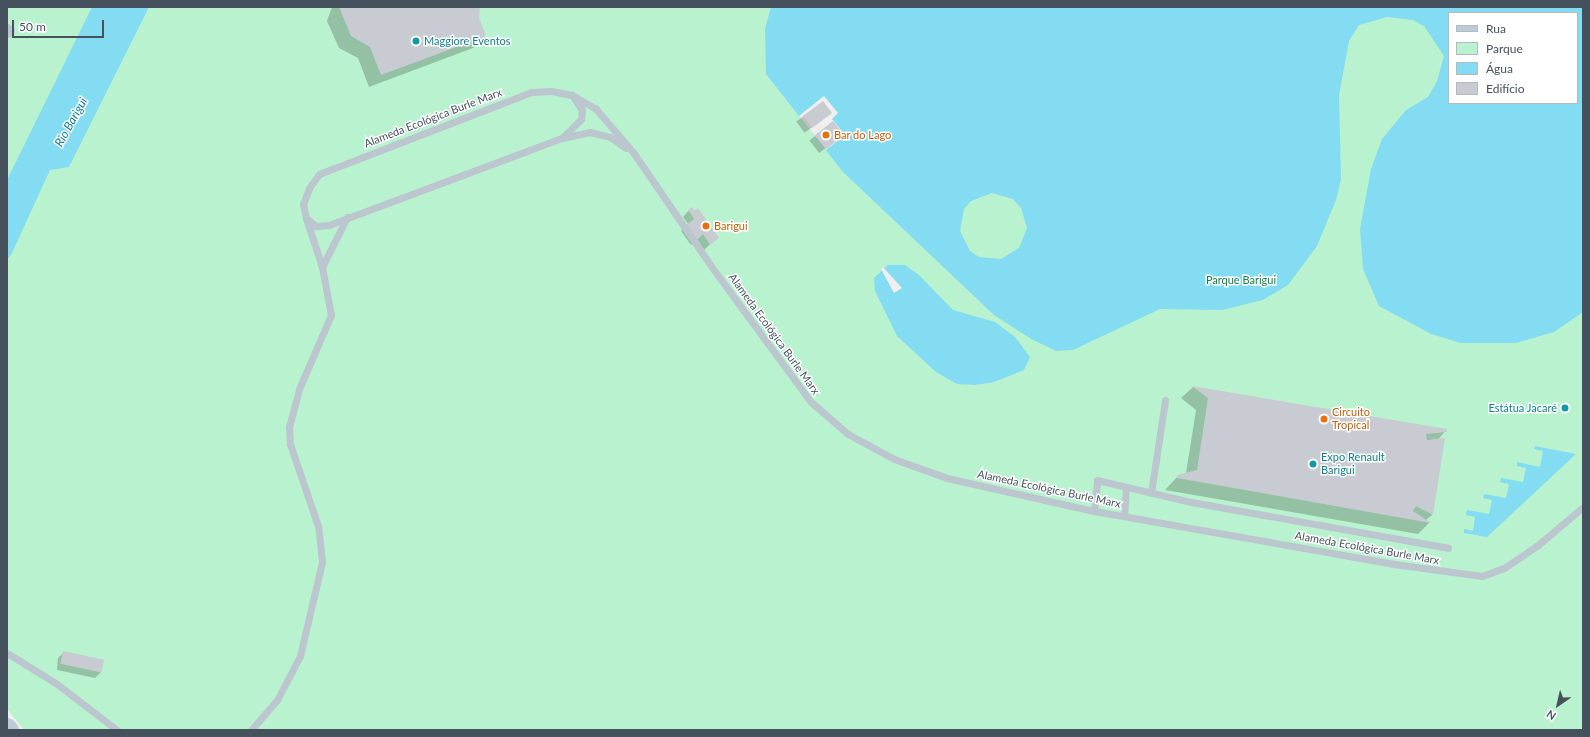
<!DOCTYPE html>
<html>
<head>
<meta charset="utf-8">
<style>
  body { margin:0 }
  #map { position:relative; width:1590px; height:737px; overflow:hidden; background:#f1eeee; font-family:Lato,sans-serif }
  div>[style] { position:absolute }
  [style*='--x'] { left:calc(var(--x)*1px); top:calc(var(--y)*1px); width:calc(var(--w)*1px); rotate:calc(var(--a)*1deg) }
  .green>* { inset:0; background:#b9f2ce }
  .water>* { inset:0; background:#83dcf2 }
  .pier>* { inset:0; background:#f1eeee }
  .shadow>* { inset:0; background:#0003; transform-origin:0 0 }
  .building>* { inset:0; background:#c8cbd1; transform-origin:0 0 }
  .lane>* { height:7px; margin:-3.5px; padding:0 3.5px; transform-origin:3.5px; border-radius:3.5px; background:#bbc6cf }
  .street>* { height:13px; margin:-6.5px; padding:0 6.5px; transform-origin:6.5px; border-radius:6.5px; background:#bbc6cf }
  .secondary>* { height:19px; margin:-9.5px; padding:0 9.5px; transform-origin:9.5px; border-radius:9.5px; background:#bdcad7 }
  .dots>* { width:11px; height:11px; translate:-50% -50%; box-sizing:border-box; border:2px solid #fff; border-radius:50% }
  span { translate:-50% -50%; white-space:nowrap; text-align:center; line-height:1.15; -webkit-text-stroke:3px #fff; paint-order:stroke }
  .culture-label { font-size:11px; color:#0d838f }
  .left { translate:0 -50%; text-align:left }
  .right { translate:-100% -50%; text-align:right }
  .street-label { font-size:11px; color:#45525d }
  .food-label { font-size:11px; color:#c56008 }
  .park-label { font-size:11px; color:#108449 }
  .water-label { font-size:12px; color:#047d9b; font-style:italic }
  .frame { position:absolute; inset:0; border:8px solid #45525d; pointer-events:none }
  .legend { position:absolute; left:1448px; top:12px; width:130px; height:92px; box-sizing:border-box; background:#fff; border:1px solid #b5babe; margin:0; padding:5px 7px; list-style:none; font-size:12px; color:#45525d }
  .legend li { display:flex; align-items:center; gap:8px; height:20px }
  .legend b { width:20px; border:1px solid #b5babe }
  .north { position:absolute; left:1538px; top:685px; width:40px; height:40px; -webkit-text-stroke:3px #fff; paint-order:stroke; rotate:214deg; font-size:11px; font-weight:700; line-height:16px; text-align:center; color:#45525d }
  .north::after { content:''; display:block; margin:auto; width:14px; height:18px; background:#45525d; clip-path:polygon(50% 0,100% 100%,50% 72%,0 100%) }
  .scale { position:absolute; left:12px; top:20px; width:92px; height:18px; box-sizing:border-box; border:2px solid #45525d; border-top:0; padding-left:5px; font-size:12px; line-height:14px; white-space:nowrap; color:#45525d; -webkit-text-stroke:3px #fff; paint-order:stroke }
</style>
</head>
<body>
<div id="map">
  <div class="green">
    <div style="clip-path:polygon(evenodd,7px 7px,1583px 7px,1583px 730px,24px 730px,7px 709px,7px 7px,1449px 13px,1577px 13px,1577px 103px,1449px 103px,1449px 13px)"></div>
  </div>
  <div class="water">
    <div style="clip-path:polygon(92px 7px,149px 7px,69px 167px,50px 170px,12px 253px,7px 260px,7px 180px)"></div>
    <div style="clip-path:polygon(evenodd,771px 7px,1583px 7px,1583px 312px,1554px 332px,1516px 343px,1461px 343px,1431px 334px,1379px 306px,1363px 269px,1360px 229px,1371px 169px,1382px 139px,1406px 110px,1428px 97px,1437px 81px,1444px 56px,1424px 26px,1413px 20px,1387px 17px,1359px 25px,1349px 41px,1339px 95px,1341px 179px,1336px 200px,1317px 246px,1288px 285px,1263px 300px,1222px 310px,1160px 309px,1073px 350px,1056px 351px,1031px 339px,994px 315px,843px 172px,766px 74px,765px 29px,771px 7px,1449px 13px,1577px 13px,1577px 103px,1449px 103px,1449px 13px,771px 7px,992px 193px,1013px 199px,1021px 208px,1027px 228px,1019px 248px,1001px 259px,979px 257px,970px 251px,960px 231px,964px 209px,971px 201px,992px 193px)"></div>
    <div style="clip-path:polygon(888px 265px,905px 265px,919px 275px,953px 310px,995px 322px,1015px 337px,1030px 357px,1024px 370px,994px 382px,975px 385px,957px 384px,936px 372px,897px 336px,875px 291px,874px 278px)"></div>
    <div style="clip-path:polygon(1535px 446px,1576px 454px,1487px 537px,1464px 533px,1464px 529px,1473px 531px,1475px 517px,1466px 515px,1467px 510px,1489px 514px,1492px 500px,1483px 498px,1484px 494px,1506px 498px,1509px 484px,1500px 482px,1501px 478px,1523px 482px,1526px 468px,1517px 466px,1517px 462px,1540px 467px,1543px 451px,1534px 449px)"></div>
  </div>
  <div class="pier">
    <div style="clip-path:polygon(824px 96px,838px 113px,832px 119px,845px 135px,826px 150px,799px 116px)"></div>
    <div style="clip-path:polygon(883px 267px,902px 288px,894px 293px,881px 269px)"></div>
  </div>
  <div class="shadow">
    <div style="clip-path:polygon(332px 7px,479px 7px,478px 18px,485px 36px,473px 48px,369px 87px,358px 58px,339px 48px,327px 21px)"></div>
    <div style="left:823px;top:102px;width:14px;height:33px;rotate:54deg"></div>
    <div style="left:833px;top:122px;width:16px;height:30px;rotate:52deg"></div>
    <div style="clip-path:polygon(691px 208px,717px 238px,704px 250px,697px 239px,691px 245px,681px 231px,689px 225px,683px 217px)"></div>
    <div style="clip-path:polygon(1193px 387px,1446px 430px,1438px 440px,1443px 439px,1432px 515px,1426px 520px,1429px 523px,1418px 534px,1165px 490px,1178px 476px,1186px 473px,1196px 410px,1181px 398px)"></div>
    <div style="clip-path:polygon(64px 652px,103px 660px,101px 672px,95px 678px,57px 670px,58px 658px)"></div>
  </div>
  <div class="building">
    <div style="clip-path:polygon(339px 7px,480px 7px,479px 18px,486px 36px,381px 75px,370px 47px,351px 36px)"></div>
    <div style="left:823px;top:101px;width:15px;height:25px;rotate:53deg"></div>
    <div style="left:833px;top:121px;width:18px;height:23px;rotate:52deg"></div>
    <div style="clip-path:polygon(692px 207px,694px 211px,698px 208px,719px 238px,710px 245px,703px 234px,697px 240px,686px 225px,694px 219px,688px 210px)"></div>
    <div style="clip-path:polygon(1192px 386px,1447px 429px,1447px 432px,1426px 434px,1427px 440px,1445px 438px,1433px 515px,1416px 506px,1413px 511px,1431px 523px,1177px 478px,1177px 475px,1197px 470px,1208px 398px)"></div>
    <div style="left:63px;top:651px;width:42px;height:13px;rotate:12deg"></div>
  </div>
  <div class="lane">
    <div style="--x:562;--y:138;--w:27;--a:-45"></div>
    <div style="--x:581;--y:119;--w:9;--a:-84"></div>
    <div style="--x:582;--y:110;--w:18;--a:-124"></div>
    <div style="--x:306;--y:218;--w:13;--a:39"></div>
    <div style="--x:316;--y:226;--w:13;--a:-4"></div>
    <div style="--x:329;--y:225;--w:249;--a:-20.5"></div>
    <div style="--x:562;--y:138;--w:29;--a:-12"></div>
    <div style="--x:590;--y:132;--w:21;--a:14"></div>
    <div style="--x:610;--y:137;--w:19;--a:35"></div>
    <div style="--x:322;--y:267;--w:56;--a:-63.4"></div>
    <div style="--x:1151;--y:493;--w:94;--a:-81.4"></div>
    <div style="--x:1094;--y:511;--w:31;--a:-84"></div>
    <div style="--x:1097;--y:480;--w:97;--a:13.2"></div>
    <div style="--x:1191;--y:502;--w:261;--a:10.1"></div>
    <div style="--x:1124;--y:516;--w:29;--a:-86"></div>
    <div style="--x:7;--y:653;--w:59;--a:31.8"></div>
    <div style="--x:57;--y:684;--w:76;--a:37.5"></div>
    <div style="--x:251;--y:730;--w:40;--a:-49"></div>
    <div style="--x:277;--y:700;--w:50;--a:-62.4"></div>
    <div style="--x:300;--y:656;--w:97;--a:-76.8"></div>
    <div style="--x:322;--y:562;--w:36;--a:-96"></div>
    <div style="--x:318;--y:526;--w:87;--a:-108.9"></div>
    <div style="--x:290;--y:444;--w:17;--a:-93"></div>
    <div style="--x:289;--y:427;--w:39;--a:-75"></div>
    <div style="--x:299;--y:389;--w:81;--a:-66.6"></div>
    <div style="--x:331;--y:315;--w:49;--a:-100.6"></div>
    <div style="--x:322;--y:267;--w:52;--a:-108.1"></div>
    <div style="--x:306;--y:218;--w:14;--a:-102"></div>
    <div style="--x:303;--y:204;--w:17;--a:-69"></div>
    <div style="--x:309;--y:188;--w:17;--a:-54"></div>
    <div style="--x:319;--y:174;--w:227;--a:-21.1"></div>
    <div style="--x:531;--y:92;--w:20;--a:-3"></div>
    <div style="--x:551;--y:91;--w:21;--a:11"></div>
    <div style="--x:572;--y:95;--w:28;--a:30"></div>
    <div style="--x:596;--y:109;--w:57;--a:49.3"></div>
    <div style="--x:633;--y:152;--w:138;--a:55.6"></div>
    <div style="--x:711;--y:266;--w:169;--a:53.7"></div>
    <div style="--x:811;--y:402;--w:49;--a:40.9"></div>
    <div style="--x:848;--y:434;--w:52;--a:28.5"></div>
    <div style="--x:894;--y:459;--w:56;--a:19.7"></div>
    <div style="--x:947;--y:478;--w:151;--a:12.7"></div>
    <div style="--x:1094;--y:511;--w:312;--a:10"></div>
    <div style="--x:1401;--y:565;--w:82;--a:7.7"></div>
    <div style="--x:1482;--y:576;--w:23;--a:-20"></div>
    <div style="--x:1504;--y:568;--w:41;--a:-34.1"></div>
    <div style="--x:1538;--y:545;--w:59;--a:-40.2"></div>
  </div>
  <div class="street">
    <div style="--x:7;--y:30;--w:1;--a:45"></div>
  </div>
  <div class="secondary">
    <div style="--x:7;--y:727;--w:4;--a:56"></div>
  </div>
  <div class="dots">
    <div style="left:416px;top:41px;background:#0f9aa8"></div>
    <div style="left:826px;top:135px;background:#e8710a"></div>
    <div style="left:706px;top:226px;background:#e8710a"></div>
    <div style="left:1565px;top:408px;background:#0f9aa8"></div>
    <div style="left:1324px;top:419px;background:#e8710a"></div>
    <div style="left:1313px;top:464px;background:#0f9aa8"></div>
  </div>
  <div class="culture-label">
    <span class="left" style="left:424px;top:41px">Maggiore Eventos</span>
    <span class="right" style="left:1557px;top:408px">Estátua Jacaré</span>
    <span class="left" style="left:1321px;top:464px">Expo Renault<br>Barigui</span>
  </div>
  <div class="street-label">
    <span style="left:433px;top:118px;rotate:-21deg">Alameda Ecológica Burle Marx</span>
    <span style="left:774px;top:334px;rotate:54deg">Alameda Ecológica Burle Marx</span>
    <span style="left:1049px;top:489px;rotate:12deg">Alameda Ecológica Burle Marx</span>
    <span style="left:1367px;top:548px;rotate:10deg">Alameda Ecológica Burle Marx</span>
  </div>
  <div class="food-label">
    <span class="left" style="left:834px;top:135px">Bar do Lago</span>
    <span class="left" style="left:714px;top:226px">Barigui</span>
    <span class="left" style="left:1332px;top:419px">Circuito<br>Tropical</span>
  </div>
  <div class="park-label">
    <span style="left:1241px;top:280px">Parque Barigui</span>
  </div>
  <div class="water-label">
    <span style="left:71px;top:122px;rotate:-61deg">Rio Barigui</span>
  </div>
  <div class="frame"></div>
  <ul class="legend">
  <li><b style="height:5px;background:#bdcad7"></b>Rua</li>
  <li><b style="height:11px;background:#b9f2ce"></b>Parque</li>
  <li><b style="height:11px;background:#83dcf2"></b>Água</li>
  <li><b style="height:11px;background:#c8cbd1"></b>Edifício</li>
  </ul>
  <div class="north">N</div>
  <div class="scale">50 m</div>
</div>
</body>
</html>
